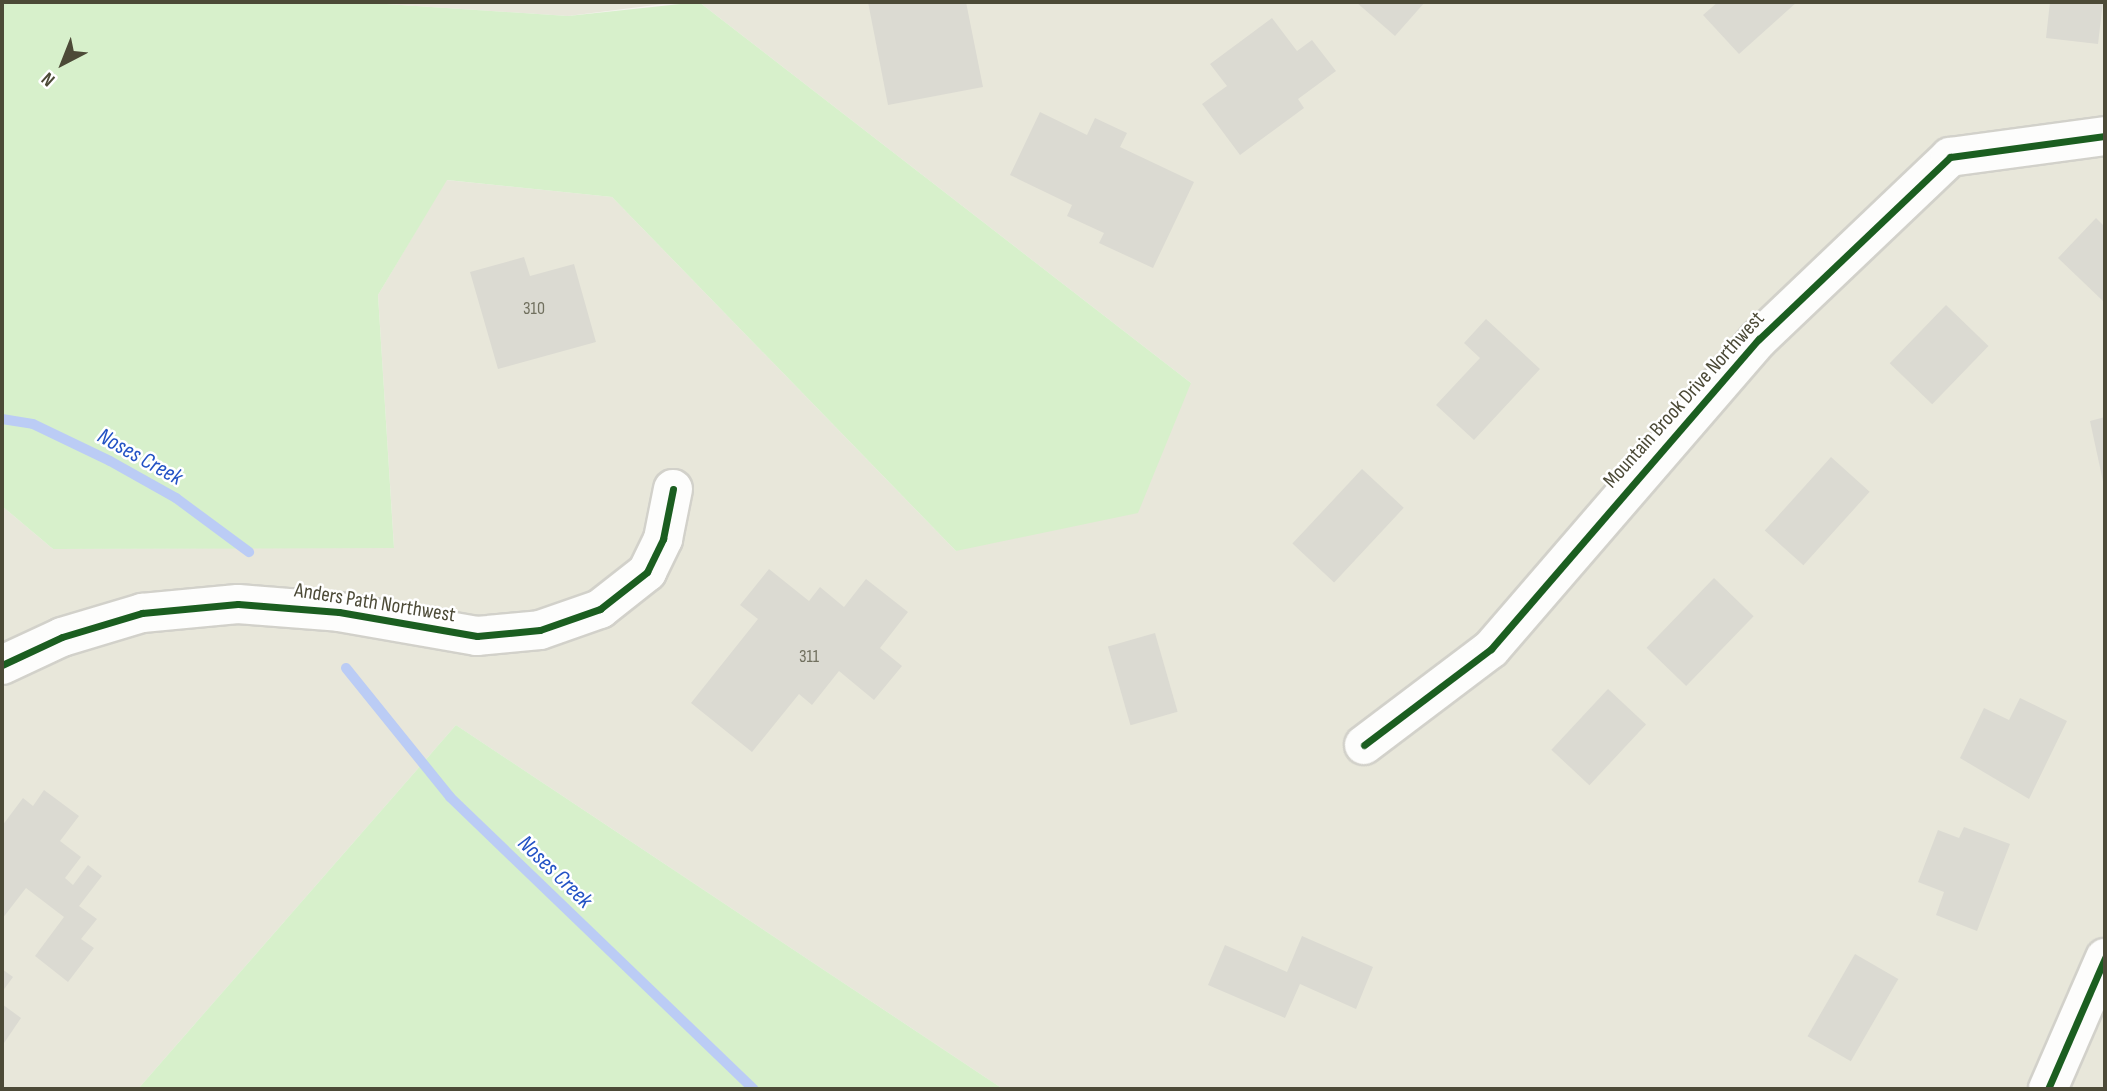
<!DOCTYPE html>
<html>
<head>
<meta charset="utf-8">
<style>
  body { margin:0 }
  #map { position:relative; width:2107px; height:1091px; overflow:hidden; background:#f4f3ed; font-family:"Sofia Sans Condensed",sans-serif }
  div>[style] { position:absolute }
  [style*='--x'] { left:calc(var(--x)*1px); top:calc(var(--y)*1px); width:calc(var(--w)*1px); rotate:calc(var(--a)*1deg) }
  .residential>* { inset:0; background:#e8e7da }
  .green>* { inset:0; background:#d7f0cb }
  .stream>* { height:10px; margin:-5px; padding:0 5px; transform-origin:5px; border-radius:5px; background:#bbccf5 }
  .building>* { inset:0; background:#dbdad2; transform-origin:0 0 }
  .roads { filter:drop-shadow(2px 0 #d2d1ca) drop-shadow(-2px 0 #d2d1ca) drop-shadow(0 2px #d2d1ca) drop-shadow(0 -2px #d2d1ca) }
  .minor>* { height:38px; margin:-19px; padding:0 19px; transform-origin:19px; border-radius:19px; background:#fdfdfc }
  .cycleway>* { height:7px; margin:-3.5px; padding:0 3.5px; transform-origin:3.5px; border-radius:3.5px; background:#1b5e20 }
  span { translate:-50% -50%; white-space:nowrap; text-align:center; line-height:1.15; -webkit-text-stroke:5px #fff; paint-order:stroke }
  .number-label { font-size:18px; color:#71705f }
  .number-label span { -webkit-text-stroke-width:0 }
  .street-label { font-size:21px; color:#4c4a37 }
  .water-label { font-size:23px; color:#2352c5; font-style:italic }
  .frame { position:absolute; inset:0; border:4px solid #4c4a37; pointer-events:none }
  .north { position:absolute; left:28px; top:28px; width:70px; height:70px; -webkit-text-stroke:5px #fff; paint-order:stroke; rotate:222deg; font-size:19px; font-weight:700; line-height:28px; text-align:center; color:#4c4a37 }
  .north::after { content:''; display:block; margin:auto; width:24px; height:32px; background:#4c4a37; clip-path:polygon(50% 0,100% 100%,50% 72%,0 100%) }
</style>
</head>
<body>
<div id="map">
  <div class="residential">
    <div style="clip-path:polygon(356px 2px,679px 2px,568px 16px)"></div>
    <div style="clip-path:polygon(699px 2px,2105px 2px,2105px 1089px,1003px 1089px,456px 725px,138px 1089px,2px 1089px,2px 506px,53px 549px,394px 547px,378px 295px,446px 180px,612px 197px,956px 551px,1191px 383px)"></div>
  </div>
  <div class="green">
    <div style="clip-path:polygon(2px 2px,356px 2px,568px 16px,699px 2px,1191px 383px,1138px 513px,956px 551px,612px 197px,447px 180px,378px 295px,394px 548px,53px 549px,2px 506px)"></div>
    <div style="clip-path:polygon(456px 725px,1003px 1089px,138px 1089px)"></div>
  </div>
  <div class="stream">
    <div style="--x:2;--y:419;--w:31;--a:9"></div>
    <div style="--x:33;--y:424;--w:85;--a:25.7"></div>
    <div style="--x:110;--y:461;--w:76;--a:29.3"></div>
    <div style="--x:176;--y:498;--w:91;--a:36.5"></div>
    <div style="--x:346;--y:668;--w:166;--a:51.1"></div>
    <div style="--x:450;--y:797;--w:421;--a:43.9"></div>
  </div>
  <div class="building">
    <div style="clip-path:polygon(868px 2px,966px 2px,983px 87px,888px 105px)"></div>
    <div style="clip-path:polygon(1356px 2px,1425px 2px,1395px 36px)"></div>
    <div style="clip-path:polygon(1718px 2px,1797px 2px,1739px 54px,1703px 15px)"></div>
    <div style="clip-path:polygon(2050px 2px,2103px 2px,2098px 44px,2046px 38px)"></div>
    <div style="clip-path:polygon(1272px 18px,1297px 51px,1312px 40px,1336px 71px,1298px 99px,1304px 108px,1240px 155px,1202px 104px,1227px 86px,1210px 64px)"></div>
    <div style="clip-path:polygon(1040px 112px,1087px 135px,1095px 118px,1127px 133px,1120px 147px,1194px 182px,1153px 268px,1099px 243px,1104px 233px,1067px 216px,1072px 205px,1010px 175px)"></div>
    <div style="clip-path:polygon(2096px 218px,2105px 227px,2104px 302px,2058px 258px)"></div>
    <div style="clip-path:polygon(524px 257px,530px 276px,574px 264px,596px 342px,498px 369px,470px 272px)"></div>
    <div style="left:1946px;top:305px;width:59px;height:81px;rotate:44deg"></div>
    <div style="clip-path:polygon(1486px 319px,1540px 369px,1474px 440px,1436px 405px,1480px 358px,1464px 343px)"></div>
    <div style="clip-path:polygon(2105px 417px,2105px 486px,2104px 486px,2090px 421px)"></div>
    <div style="left:1831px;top:457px;width:52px;height:99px;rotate:42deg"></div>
    <div style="left:1362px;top:469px;width:57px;height:102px;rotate:43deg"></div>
    <div style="clip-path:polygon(769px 569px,809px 601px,820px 587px,844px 607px,866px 579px,908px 612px,880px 648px,902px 666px,874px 700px,839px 671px,812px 705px,799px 694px,752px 752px,691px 703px,758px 619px,740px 605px)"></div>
    <div style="left:1714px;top:578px;width:55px;height:97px;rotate:44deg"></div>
    <div style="left:1155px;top:633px;width:82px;height:49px;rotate:74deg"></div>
    <div style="left:1608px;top:689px;width:52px;height:83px;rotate:43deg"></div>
    <div style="clip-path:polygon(2020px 698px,2067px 721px,2029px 799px,1960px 758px,1984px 708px,2009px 720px)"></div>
    <div style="clip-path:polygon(44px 790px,79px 816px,60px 841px,81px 857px,65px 878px,73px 885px,88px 865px,102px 876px,79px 906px,97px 919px,81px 939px,94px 948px,68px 982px,35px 956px,64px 917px,26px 888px,2px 919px,2px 826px,23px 798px,33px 806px)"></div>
    <div style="clip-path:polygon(1964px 827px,2010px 844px,1977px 931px,1936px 915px,1944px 892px,1918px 882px,1938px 830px,1959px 838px)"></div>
    <div style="clip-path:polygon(1302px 936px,1373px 967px,1356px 1009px,1300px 984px,1285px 1018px,1208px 985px,1225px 945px,1287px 972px)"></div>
    <div style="left:1855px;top:954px;width:50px;height:95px;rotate:30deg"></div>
    <div style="clip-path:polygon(2px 969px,13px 977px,2px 992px)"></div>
    <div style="clip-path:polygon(2px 1004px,21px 1018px,2px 1046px)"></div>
  </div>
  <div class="roads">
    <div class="minor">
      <div style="--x:2;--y:665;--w:66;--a:-25"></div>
      <div style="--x:62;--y:637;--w:84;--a:-16.7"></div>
      <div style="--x:142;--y:613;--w:96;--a:-5.4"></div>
      <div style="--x:238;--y:604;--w:101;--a:4.5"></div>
      <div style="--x:339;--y:612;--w:140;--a:9.9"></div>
      <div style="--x:477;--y:636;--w:63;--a:-5.4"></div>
      <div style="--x:540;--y:630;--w:64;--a:-19.3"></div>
      <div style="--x:600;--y:609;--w:60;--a:-38.2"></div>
      <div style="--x:647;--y:572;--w:37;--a:-64"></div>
      <div style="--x:663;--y:539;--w:51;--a:-78.7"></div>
      <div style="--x:1364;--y:745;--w:159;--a:-37.1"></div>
      <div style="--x:1491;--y:649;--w:410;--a:-49.2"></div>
      <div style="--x:1759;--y:339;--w:264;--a:-43.6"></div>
      <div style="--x:1950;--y:157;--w:156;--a:-7.7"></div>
      <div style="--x:2048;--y:1089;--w:143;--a:-66.5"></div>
    </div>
  </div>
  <div class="cycleway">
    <div style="--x:2;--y:665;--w:66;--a:-25"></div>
    <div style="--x:62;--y:637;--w:84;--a:-16.7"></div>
    <div style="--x:142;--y:613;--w:96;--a:-5.4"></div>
    <div style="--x:238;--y:604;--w:101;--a:4.5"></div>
    <div style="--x:339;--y:612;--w:140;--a:9.9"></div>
    <div style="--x:477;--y:636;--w:63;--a:-5.4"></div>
    <div style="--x:540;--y:630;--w:64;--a:-19.3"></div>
    <div style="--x:600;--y:609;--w:60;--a:-38.2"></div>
    <div style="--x:647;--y:572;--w:37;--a:-64"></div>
    <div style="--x:663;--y:539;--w:51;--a:-78.7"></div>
    <div style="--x:1364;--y:745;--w:159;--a:-37.1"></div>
    <div style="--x:1491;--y:649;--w:410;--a:-49.2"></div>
    <div style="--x:1759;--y:339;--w:264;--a:-43.6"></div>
    <div style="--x:1950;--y:157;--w:156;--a:-7.7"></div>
    <div style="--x:2048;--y:1089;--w:143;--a:-66.5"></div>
  </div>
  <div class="number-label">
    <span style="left:534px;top:309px">310</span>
    <span style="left:809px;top:657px">311</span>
  </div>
  <div class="street-label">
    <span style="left:1684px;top:400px;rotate:-48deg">Mountain Brook Drive Northwest</span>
    <span style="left:375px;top:603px;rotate:9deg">Anders Path Northwest</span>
  </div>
  <div class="water-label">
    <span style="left:140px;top:457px;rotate:29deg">Noses Creek</span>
    <span style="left:555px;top:872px;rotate:44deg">Noses Creek</span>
  </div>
  <div class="frame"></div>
  <div class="north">N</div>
</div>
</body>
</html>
